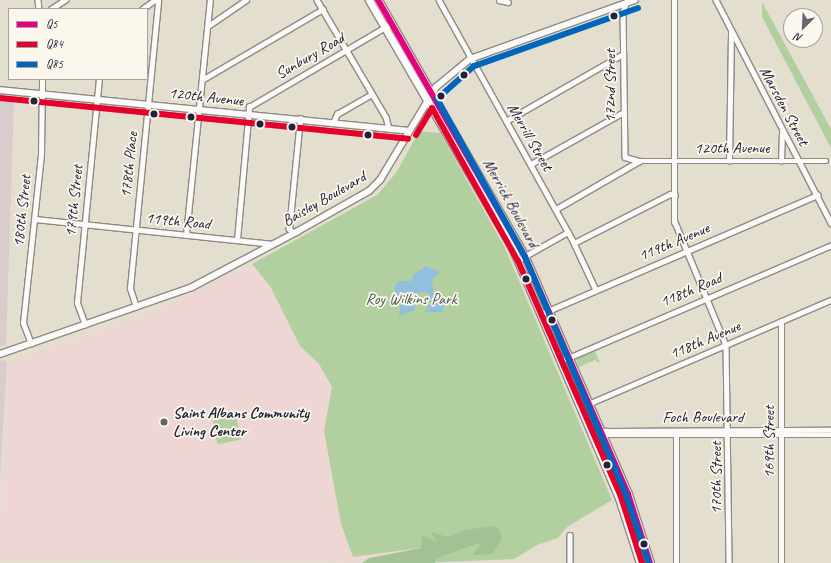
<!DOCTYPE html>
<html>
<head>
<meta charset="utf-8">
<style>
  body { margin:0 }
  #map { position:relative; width:831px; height:563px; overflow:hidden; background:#e4dece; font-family:Caveat,sans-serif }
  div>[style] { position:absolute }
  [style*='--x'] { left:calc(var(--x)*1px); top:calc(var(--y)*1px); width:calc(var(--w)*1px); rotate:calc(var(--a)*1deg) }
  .built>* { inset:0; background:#eed6d4 }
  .industrial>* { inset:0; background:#dacccc }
  .green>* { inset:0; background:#b2d09f; transform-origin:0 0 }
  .forest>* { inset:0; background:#a4c196 }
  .water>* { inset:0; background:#91bfdd }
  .roads { filter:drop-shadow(1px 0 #8d8a85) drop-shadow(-1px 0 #8d8a85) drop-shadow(0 1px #8d8a85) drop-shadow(0 -1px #8d8a85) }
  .street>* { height:4.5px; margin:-2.25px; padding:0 2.25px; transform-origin:2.25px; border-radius:2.25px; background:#fbfaf8 }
  .secondary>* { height:6px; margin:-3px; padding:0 3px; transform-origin:3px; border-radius:3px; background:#fbfaf8 }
  .primary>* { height:7px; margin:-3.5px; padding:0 3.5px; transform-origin:3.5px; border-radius:3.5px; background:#fbfaf8 }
  .bus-1>* { height:6px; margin:-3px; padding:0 3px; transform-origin:3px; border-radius:3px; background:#e5007d }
  .bus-2>* { height:6px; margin:-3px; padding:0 3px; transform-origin:3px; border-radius:3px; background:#e4002b }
  .bus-3>* { height:6px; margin:-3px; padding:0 3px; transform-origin:3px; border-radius:3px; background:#0065bd }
  .dots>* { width:11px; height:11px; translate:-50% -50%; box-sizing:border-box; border:2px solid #fbf7ec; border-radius:50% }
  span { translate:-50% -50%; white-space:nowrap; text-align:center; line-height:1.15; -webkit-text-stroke:3.5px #fbf7ec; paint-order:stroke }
  .street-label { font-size:16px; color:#22223b }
  .park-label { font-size:16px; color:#465b51 }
  .poi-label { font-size:16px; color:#22223b; font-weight:700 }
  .left { translate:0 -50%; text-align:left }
  .legend { position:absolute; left:8px; top:8px; width:140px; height:72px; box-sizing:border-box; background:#fbf7ec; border:1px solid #a4a2a5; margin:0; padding:5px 7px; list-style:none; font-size:12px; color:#22223b }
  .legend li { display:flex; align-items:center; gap:8px; height:20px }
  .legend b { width:20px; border:1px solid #a4a2a5 }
  .north { position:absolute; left:783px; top:8px; width:40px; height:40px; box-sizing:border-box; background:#fbf7ec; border:1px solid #a4a2a5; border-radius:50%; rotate:204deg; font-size:11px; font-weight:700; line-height:16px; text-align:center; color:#22223b }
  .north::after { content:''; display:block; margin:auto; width:14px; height:18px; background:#66646e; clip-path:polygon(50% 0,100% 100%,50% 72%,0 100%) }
</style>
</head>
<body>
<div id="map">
  <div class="built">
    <div style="clip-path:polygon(252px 264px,270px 286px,300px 346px,319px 364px,332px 387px,324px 431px,341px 524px,353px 557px,421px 548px,420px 563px,0 560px,7px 363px,167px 306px)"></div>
  </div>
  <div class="industrial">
    <div style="clip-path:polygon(0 99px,14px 100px,6px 345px,0 346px)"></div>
    <div style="clip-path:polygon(6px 360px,7px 363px,0 476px,0 361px)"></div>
  </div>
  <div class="green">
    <div style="clip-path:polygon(762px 2px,831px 129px,831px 148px,762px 17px)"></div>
    <div style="clip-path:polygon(419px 131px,440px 133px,505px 248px,612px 500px,567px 527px,558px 538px,537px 545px,514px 559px,420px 563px,420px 548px,353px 557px,341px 524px,324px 431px,332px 387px,319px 364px,300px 346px,270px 286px,252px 264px,377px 195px,396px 173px)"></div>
    <div style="clip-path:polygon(595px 351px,600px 363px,595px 360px,579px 367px,576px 359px)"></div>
    <div style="left:236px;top:416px;width:24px;height:24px;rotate:78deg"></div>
  </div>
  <div class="forest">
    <div style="clip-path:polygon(494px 526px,500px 530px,502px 540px,492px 554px,472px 555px,482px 542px,437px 558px,435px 563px,362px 563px,369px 558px,421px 548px,422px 535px,437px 542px,430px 532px,449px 537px,464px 530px)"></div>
  </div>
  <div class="water">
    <div style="clip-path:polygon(426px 266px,440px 272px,432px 280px,433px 291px,444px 305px,443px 312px,425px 312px,431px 303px,429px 293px,424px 292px,415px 294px,415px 310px,399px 316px,401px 302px,394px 289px,398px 281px,412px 281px,413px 275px)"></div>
  </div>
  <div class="roads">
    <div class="street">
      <div style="--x:38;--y:0;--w:9;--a:84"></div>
      <div style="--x:317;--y:0;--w:136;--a:59.5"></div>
      <div style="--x:386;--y:117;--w:11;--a:75"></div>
      <div style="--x:439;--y:0;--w:278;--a:60.9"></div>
      <div style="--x:574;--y:243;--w:52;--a:64.9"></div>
      <div style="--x:499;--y:0;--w:9;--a:13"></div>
      <div style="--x:675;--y:0;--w:222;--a:90"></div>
      <div style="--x:675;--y:222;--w:133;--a:67.5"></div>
      <div style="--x:726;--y:345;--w:218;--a:89.2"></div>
      <div style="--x:716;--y:0;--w:251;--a:62.7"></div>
      <div style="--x:627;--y:2;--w:11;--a:112"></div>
      <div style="--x:623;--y:12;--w:145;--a:89.2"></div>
      <div style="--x:625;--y:157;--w:15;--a:16"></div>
      <div style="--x:639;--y:161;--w:187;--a:0"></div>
      <div style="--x:51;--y:9;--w:17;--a:-33"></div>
      <div style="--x:142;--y:9;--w:16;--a:-35"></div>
      <div style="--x:208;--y:26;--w:46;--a:-34.4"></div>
      <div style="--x:202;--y:80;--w:140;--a:-30.4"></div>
      <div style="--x:506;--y:121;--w:135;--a:-29.8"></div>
      <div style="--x:333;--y:123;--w:10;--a:-66"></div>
      <div style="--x:337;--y:114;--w:40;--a:-29.7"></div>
      <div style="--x:729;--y:161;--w:128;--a:-89.1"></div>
      <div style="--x:781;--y:161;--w:30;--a:-88"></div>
      <div style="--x:531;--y:164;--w:104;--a:-29.3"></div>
      <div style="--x:556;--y:209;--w:96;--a:-30"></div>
      <div style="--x:35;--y:219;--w:237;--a:6"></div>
      <div style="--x:293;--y:233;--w:6;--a:-135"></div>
      <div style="--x:289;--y:229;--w:111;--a:-84.3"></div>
      <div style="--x:186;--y:235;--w:236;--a:-84.2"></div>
      <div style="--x:237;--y:240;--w:134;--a:-84.8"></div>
      <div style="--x:249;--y:107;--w:166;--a:-30.4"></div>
      <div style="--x:574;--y:243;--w:108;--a:-27"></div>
      <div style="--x:670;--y:194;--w:5;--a:11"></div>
      <div style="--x:518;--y:260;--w:57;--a:-29.2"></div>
      <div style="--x:136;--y:307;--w:20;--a:-108"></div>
      <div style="--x:130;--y:288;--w:289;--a:-84.4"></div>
      <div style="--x:541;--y:314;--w:301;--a:-23.3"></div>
      <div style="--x:782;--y:321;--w:242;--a:90"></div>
      <div style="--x:85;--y:325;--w:23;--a:-110"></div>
      <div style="--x:77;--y:303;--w:225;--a:-84.4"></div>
      <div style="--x:31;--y:344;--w:22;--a:-111"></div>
      <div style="--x:23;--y:323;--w:170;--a:-83.9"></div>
      <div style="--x:41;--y:154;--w:75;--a:-89.2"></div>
      <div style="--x:561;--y:361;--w:294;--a:-23.2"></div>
      <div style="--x:588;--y:404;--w:264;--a:-23.2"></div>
      <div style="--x:601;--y:434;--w:5;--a:-37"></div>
      <div style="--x:605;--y:431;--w:226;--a:-0.3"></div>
      <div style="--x:591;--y:435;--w:240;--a:0"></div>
      <div style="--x:570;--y:535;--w:28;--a:90"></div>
      <div style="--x:676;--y:563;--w:130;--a:-90"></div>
    </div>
    <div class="secondary">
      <div style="--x:0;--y:90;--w:411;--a:5.7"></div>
      <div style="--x:0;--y:354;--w:203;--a:-19.2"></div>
      <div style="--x:192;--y:287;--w:120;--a:-27.8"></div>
      <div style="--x:298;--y:231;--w:81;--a:-29.4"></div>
      <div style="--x:369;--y:191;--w:16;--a:-45"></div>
      <div style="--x:380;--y:180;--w:109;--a:-58.9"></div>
      <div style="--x:436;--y:87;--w:44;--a:-39.5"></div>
      <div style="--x:470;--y:59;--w:175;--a:-19.7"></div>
    </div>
    <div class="primary">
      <div style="--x:369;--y:0;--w:285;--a:59.9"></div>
      <div style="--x:512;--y:247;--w:273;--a:66.9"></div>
      <div style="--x:619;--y:498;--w:68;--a:72.1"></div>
      <div style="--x:378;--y:0;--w:296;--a:60.2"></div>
      <div style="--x:525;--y:257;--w:258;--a:66.5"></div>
      <div style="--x:628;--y:494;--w:72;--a:72.3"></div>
    </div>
  </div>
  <div class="bus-1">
    <div style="--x:378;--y:0;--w:296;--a:60.2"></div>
    <div style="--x:525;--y:257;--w:258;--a:66.5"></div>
    <div style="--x:628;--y:494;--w:72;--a:72.3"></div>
  </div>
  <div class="bus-2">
    <div style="--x:0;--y:98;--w:410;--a:5.7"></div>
    <div style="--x:416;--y:135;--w:31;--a:-59"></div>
    <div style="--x:432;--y:108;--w:176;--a:60.7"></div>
    <div style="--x:518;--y:261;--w:257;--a:66.4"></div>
    <div style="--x:621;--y:497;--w:69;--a:72.3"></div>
  </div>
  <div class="bus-3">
    <div style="--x:638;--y:8;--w:174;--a:160.5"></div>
    <div style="--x:474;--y:66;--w:50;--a:138.3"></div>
    <div style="--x:437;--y:99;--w:181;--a:60.9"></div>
    <div style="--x:525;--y:257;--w:259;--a:67"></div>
    <div style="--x:626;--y:495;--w:70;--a:71.6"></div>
  </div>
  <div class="dots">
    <div style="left:614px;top:16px;background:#22223b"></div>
    <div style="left:464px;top:75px;background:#22223b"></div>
    <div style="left:441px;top:96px;background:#22223b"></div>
    <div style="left:34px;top:101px;background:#22223b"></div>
    <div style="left:154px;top:114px;background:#22223b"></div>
    <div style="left:191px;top:117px;background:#22223b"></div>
    <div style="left:260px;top:124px;background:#22223b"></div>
    <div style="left:292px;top:127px;background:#22223b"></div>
    <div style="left:368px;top:135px;background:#22223b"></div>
    <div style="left:526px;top:279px;background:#22223b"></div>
    <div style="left:552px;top:320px;background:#22223b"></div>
    <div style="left:164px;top:422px;background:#66646e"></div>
    <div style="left:607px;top:465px;background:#22223b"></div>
    <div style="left:644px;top:544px;background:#22223b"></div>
  </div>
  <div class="street-label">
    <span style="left:310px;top:56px;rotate:-30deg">Sunbury Road</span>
    <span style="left:610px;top:86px;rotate:-90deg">172nd Street</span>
    <span style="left:206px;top:97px;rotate:6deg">120th Avenue</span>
    <span style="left:784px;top:106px;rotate:62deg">Marsden Street</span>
    <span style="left:530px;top:137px;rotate:60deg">Merrill Street</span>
    <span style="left:732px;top:148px">120th Avenue</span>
    <span style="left:129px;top:165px;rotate:-84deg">178th Place</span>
    <span style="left:324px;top:199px;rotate:-30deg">Baisley Boulevard</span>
    <span style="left:74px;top:201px;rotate:-84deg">179th Street</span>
    <span style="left:511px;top:203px;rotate:61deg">Merrick Boulevard</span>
    <span style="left:22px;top:211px;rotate:-84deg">180th Street</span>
    <span style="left:178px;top:221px;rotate:6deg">119th Road</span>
    <span style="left:674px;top:242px;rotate:-23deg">119th Avenue</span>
    <span style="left:691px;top:290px;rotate:-23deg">118th Road</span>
    <span style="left:705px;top:340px;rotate:-23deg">118th Avenue</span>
    <span style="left:703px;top:417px">Foch Boulevard</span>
    <span style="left:769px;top:442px;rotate:-90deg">169th Street</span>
    <span style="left:716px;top:478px;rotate:-90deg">170th Street</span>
  </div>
  <div class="park-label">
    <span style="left:411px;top:299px">Roy Wilkins Park</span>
  </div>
  <div class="poi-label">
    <span class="left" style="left:173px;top:422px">Saint Albans Community<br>Living Center</span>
  </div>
  <ul class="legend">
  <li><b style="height:5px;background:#e5007d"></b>Q5</li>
  <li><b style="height:5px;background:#e4002b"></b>Q84</li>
  <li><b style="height:5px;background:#0065bd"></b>Q85</li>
  </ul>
  <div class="north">N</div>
</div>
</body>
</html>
